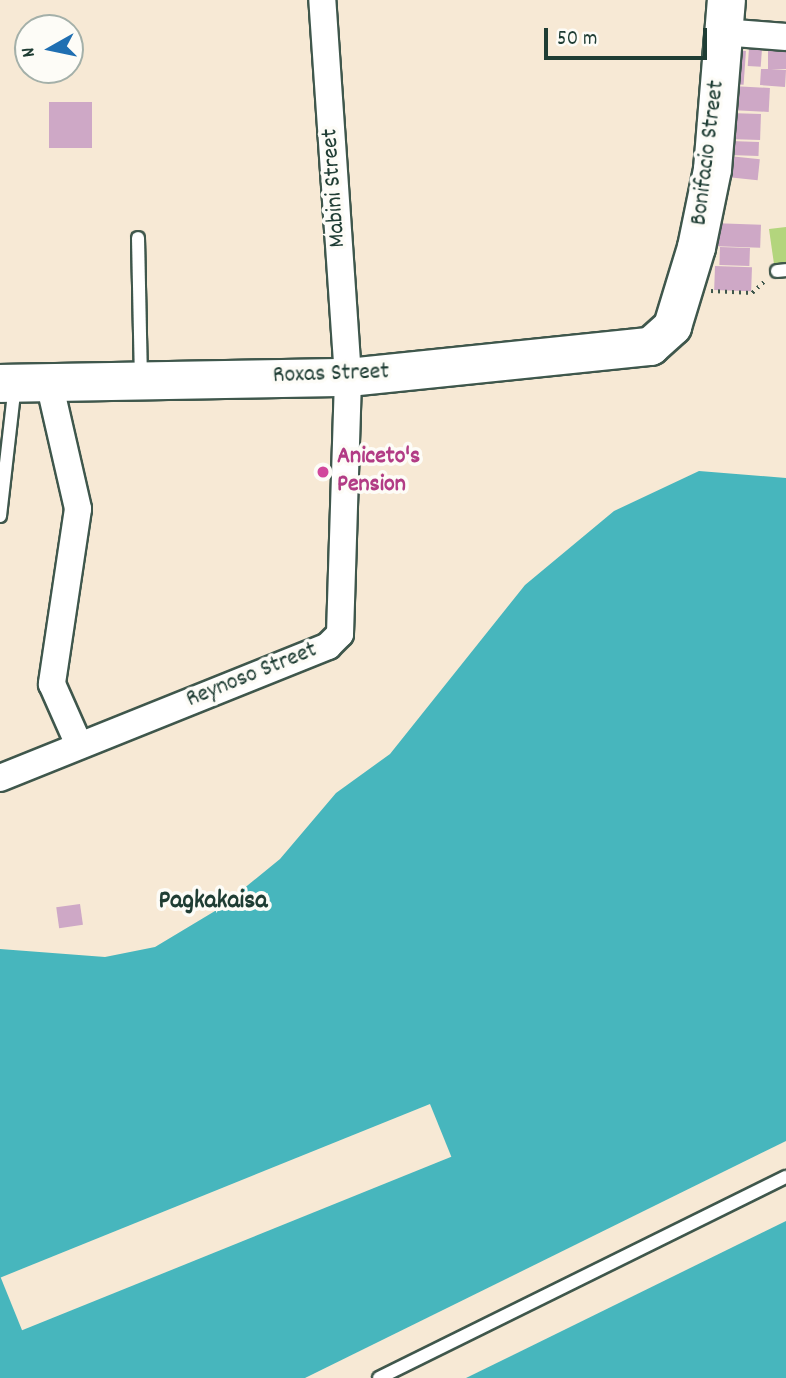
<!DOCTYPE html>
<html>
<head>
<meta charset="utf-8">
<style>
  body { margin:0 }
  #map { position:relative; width:786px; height:1378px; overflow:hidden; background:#f7e9d5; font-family:Dekko,sans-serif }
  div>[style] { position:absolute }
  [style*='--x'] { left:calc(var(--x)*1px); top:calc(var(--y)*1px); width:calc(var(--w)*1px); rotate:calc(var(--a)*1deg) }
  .green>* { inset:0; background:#b3d57d }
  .water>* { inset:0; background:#47b6bd }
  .pier>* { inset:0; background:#f7e9d5; transform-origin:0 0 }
  .building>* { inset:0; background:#cea8c6; transform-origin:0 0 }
  .path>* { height:3.5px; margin-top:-1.75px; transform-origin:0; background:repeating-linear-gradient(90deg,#3f574c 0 2px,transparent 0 7px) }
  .roads { filter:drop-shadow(2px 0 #3f574c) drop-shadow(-2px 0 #3f574c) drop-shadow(0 2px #3f574c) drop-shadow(0 -2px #3f574c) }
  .lane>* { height:12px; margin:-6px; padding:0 6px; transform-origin:6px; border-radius:6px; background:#fff }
  .street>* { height:26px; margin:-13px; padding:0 13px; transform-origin:13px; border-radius:13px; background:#fff }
  .secondary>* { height:37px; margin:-18.5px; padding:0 18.5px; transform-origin:18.5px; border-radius:18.5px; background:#fff }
  .dots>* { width:19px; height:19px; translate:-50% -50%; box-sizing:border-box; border:4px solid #fdfcf7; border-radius:50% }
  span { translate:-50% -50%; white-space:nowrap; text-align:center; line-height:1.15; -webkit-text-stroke:7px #fdfcf7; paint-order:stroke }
  .street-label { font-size:24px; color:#1f3d34 }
  .hotel-label { font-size:24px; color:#b23c85; font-weight:700 }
  .left { translate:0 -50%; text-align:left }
  .neighbourhood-label { font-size:26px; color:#1f3d34; font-weight:700 }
  .north { position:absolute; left:14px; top:14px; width:70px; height:70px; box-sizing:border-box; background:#fdfcf7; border:2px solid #a4b0a9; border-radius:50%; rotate:261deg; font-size:19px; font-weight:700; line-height:28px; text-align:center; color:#1f3d34 }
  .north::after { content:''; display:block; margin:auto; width:24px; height:32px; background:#1f6fb2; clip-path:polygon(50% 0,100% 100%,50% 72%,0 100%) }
  .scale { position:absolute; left:544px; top:28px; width:163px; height:32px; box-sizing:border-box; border:4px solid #1f3d34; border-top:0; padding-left:9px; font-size:21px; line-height:24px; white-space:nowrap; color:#1f3d34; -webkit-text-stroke:5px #fdfcf7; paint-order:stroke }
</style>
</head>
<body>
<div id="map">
  <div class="green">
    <div style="clip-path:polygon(786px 227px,786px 277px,776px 278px,769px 229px)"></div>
  </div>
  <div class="water">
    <div style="clip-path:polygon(699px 471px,786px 478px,786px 1378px,0 1378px,0 949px,105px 957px,155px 947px,220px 908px,280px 859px,336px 793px,390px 754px,525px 585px,614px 511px)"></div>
  </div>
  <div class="pier">
    <div style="left:430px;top:1104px;width:57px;height:463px;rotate:68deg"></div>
    <div style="clip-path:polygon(786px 1141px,786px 1221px,466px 1378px,305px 1378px)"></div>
  </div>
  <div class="building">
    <div style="clip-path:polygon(786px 44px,786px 69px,771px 69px,786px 70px,785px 87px,760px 85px,761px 69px,768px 69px,768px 45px)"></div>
    <div style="left:749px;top:48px;width:13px;height:18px;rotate:4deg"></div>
    <div style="left:733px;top:50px;width:13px;height:34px;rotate:4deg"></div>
    <div style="left:732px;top:86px;width:38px;height:24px;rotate:3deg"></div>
    <div style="left:49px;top:102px;width:43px;height:46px"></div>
    <div style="left:729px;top:113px;width:32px;height:26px;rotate:2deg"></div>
    <div style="left:730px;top:141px;width:29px;height:14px;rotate:2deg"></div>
    <div style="left:729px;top:156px;width:31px;height:21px;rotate:6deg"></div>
    <div style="left:711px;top:223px;width:50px;height:23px;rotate:2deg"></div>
    <div style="left:720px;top:247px;width:30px;height:18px;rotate:2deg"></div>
    <div style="left:715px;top:266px;width:37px;height:24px;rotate:2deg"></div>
    <div style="left:80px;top:904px;width:21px;height:24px;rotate:82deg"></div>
  </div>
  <div class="path">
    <div style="--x:711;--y:291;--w:41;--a:2.8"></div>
    <div style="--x:752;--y:293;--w:18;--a:-43"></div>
  </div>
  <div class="roads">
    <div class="lane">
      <div style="--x:138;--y:238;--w:138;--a:88.8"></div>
      <div style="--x:777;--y:271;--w:9;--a:-6"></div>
      <div style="--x:0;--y:516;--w:133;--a:-83.5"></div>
      <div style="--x:379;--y:1378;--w:454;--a:-26.3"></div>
    </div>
    <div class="street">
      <div style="--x:722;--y:32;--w:64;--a:4.5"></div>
      <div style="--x:49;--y:382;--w:130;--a:77.1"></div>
      <div style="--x:78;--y:509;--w:177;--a:98.5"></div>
      <div style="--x:52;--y:684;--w:67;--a:66.1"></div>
      <div style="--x:0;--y:778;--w:354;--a:-21.9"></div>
      <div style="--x:328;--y:646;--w:17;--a:-45"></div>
      <div style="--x:340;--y:634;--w:257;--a:-88.2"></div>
      <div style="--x:348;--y:377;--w:378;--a:-93.9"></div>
    </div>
    <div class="secondary">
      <div style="--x:0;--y:383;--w:348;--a:-1"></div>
      <div style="--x:348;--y:377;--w:304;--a:-5.9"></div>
      <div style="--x:650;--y:346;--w:30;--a:-42"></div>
      <div style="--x:672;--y:326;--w:83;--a:-73.1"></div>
      <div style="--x:696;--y:247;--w:80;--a:-78.4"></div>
      <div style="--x:712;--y:169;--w:170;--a:-85.3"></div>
    </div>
  </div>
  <div class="dots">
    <div style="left:323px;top:472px;background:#d1479c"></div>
  </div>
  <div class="street-label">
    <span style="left:709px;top:153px;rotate:-83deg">Bonifacio Street</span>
    <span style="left:335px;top:188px;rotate:-94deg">Mabini Street</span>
    <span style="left:331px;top:375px;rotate:-2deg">Roxas Street</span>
    <span style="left:252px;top:676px;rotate:-22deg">Reynoso Street</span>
  </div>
  <div class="hotel-label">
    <span class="left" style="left:337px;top:472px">Aniceto's<br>Pension</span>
  </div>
  <div class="neighbourhood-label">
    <span style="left:213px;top:902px">Pagkakaisa</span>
  </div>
  <div class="north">N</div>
  <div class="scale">50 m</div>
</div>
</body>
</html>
